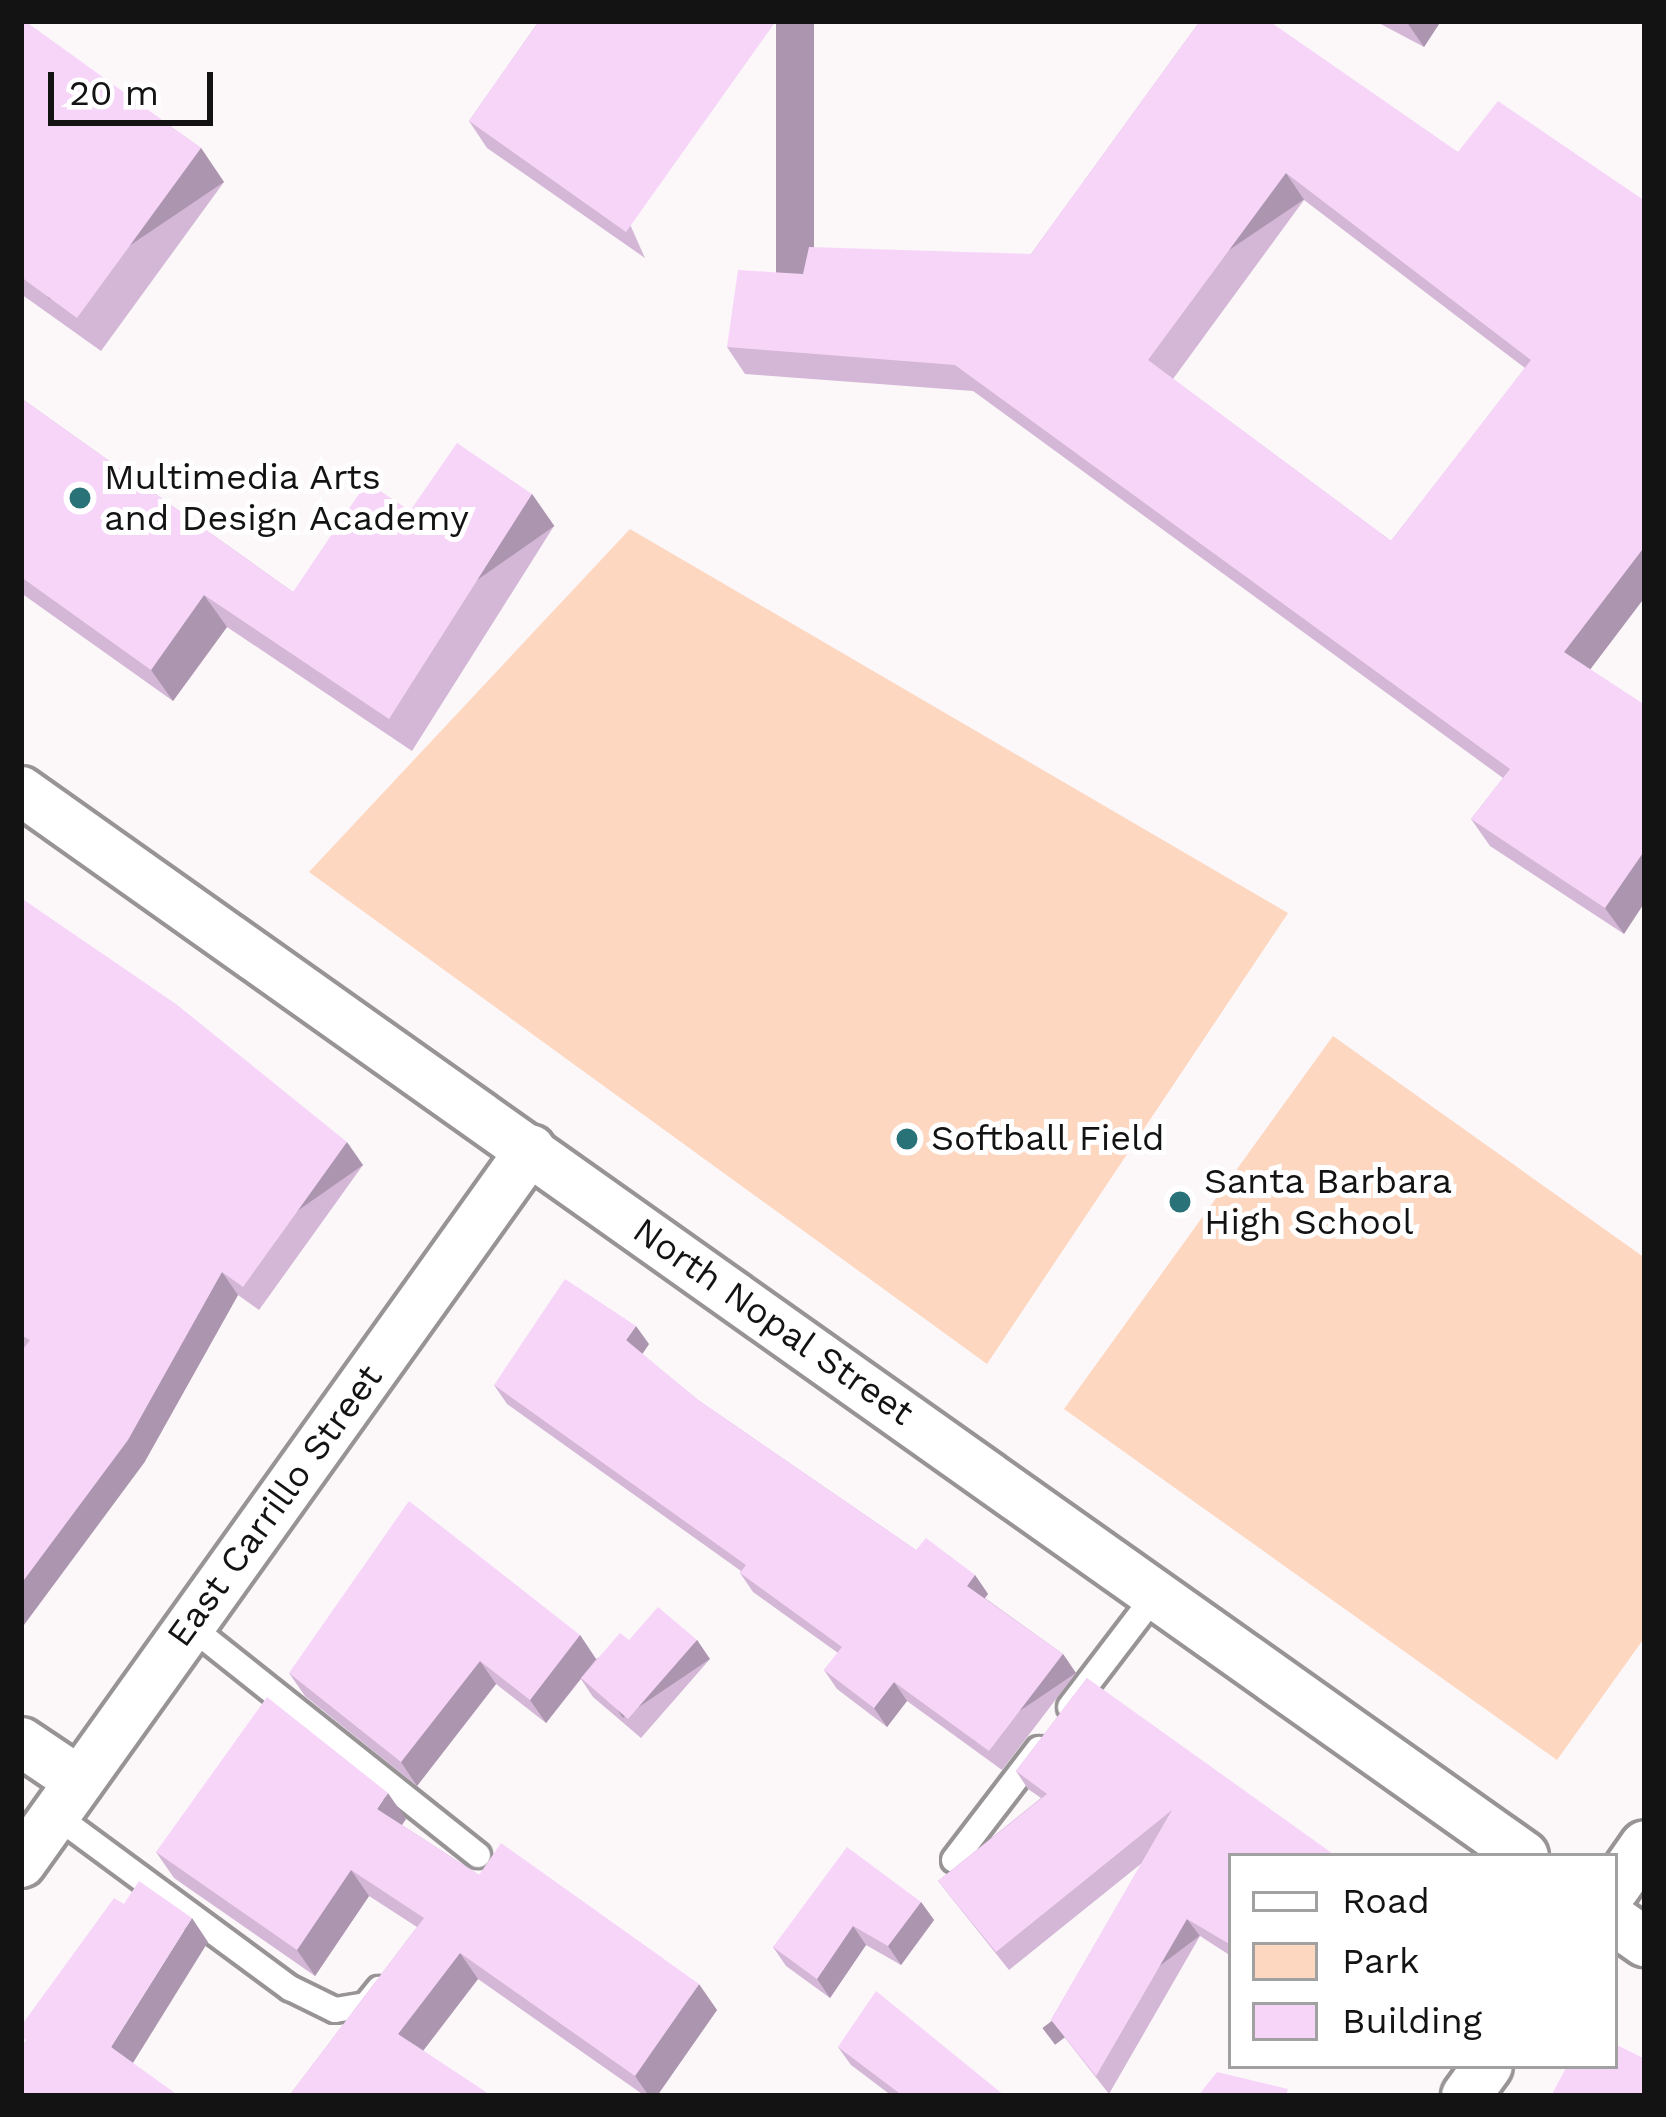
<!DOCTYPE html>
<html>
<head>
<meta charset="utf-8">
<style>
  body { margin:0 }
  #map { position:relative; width:1666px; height:2117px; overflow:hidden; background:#fcf8fa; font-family:"Work Sans",sans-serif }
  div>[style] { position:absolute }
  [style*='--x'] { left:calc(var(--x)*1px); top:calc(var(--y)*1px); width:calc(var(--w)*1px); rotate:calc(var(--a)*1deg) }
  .green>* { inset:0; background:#fdd7c0 }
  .roads { filter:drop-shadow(3px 0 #989496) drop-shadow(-3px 0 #989496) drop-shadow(0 3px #989496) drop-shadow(0 -3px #989496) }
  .lane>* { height:24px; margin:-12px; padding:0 12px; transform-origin:12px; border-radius:12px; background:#fff }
  .street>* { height:48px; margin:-24px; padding:0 24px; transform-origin:24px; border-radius:24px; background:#fff }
  .wall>* { inset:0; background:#d4b7d6 }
  .shaded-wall>* { inset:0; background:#ac95ae; transform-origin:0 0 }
  .building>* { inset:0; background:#f6d5f9 }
  .dots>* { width:33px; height:33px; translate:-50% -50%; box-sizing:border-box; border:6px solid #fff; border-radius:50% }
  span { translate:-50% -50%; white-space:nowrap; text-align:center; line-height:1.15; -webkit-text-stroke:10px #fff; paint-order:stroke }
  .poi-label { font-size:36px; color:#141313 }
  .left { translate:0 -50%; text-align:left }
  .street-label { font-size:36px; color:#141313 }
  .frame { position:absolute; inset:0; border:24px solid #141313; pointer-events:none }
  .legend { position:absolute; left:1228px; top:1853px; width:390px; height:216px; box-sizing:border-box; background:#fff; border:3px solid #a1a1a1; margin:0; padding:15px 21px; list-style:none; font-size:36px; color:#141313 }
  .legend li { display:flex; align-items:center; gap:24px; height:60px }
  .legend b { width:60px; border:3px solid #a1a1a1 }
  .scale { position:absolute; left:48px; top:72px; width:165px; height:54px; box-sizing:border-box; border:6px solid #141313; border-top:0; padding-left:15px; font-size:36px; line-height:42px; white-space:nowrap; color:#141313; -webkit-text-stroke:9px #fff; paint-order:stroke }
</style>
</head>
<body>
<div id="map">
  <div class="green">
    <div style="clip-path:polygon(630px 529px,1288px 913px,987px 1364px,309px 872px)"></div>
    <div style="clip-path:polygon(1333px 1036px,1645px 1258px,1645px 1637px,1557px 1760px,1064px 1409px)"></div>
  </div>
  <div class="roads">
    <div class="lane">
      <div style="--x:190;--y:1626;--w:368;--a:38.5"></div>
      <div style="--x:1070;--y:1707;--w:142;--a:-52.7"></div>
      <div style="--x:55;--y:1815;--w:292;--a:36.4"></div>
      <div style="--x:290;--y:1988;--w:50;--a:26.1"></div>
      <div style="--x:335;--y:2010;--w:31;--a:-9"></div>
      <div style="--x:366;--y:2005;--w:21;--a:-51"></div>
      <div style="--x:954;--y:1860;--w:140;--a:-52.6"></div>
    </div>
    <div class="street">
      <div style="--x:21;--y:791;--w:1842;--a:35.32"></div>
      <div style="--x:21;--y:1742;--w:70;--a:33.9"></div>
      <div style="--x:21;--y:1863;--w:877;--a:-54.46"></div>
      <div style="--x:1615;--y:1888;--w:52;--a:-55.1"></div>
      <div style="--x:1615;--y:1921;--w:37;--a:35"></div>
      <div style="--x:1466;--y:2096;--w:37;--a:-54"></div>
    </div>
  </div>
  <div class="wall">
    <div style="clip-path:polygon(21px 21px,201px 148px,224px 182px,101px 351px,21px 294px)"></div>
    <div style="clip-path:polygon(539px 21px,645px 258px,487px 148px,469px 121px)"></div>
    <div style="clip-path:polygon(evenodd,1200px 21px,1458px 152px,1645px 201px,1645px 597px,1590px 669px,1624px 934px,1490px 846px,1471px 819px,1503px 778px,973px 391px,745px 374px,727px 347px,803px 274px,1031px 254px,1200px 21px,1304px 200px,1525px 368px,1391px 541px,1173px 379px,1304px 200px)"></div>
    <div style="clip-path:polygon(1375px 21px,1441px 21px,1424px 47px)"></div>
    <div style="clip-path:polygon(21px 398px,293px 592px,410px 511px,532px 494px,554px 526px,412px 751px,227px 627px,173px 701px,21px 593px)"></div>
    <div style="clip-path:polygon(21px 898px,363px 1165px,259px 1310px,238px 1295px,144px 1463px,21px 1349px)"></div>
    <div style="clip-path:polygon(649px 1344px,642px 1354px,698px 1400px,916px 1550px,975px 1575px,988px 1594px,985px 1598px,1063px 1654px,1076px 1673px,1002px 1770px,907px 1701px,887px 1727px,837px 1689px,824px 1670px,838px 1653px,753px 1592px,740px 1573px,741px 1571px,507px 1404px,494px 1385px)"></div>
    <div style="clip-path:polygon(580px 1635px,596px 1659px,629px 1640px,697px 1640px,710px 1659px,641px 1738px,593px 1697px,581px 1679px,546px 1723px,496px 1684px,417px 1786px,305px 1696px,289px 1673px)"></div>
    <div style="clip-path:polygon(1087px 1678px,1231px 1856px,1231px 1956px,1200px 1936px,1109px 2094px,1051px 2020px,1142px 1863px,1009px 1970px,938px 1881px,1041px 1798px,1028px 1789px,1016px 1771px)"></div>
    <div style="clip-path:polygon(406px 1819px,402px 1825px,479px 1875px,717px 2010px,657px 2096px,645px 2096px,478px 1979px,423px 2051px,289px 2096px,417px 1927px,369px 1896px,315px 1976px,174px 1878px,156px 1852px)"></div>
    <div style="clip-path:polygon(921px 1902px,934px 1920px,901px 1965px,866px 1945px,830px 1998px,786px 1966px,773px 1947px)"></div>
    <div style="clip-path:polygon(838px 2047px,1005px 2096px,892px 2096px,851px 2065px)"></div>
  </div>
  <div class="shaded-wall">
    <div style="left:776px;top:21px;width:38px;height:259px"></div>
    <div style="clip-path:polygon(1406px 21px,1441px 21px,1424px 47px)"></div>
    <div style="left:201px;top:148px;width:41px;height:210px;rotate:56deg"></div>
    <div style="left:1286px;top:173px;width:32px;height:232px;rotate:56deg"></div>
    <div style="left:532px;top:494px;width:39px;height:267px;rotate:55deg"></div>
    <div style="clip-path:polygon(1645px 546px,1645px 597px,1583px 679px,1564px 652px)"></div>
    <div style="clip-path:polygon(204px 595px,227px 627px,173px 701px,151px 670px)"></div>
    <div style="clip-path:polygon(1644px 849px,1645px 902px,1624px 934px,1605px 908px)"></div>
    <div style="left:347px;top:1142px;width:28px;height:178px;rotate:55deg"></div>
    <div style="clip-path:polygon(222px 1272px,238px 1295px,144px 1463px,21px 1629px,21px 1584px)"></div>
    <div style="clip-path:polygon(636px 1326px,649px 1344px,639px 1359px,626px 1340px)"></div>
    <div style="clip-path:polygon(975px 1575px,988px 1594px,980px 1604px,967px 1586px)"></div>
    <div style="clip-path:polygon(580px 1635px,596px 1659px,546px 1723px,530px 1700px)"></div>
    <div style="left:697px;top:1640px;width:23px;height:105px;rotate:56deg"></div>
    <div style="left:1063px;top:1654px;width:23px;height:122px;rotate:56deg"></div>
    <div style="clip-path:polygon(480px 1661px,496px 1684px,417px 1786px,401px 1762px)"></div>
    <div style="clip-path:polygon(894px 1682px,907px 1701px,887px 1727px,874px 1708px)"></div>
    <div style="clip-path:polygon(388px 1793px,406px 1819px,395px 1835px,377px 1809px)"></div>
    <div style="clip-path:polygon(351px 1870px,369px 1896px,315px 1976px,297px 1950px)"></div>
    <div style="clip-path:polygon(921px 1902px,934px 1920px,901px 1965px,888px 1946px)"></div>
    <div style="clip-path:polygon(192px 1918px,208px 1942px,128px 2071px,111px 2047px)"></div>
    <div style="left:1187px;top:1919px;width:21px;height:181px;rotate:53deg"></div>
    <div style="clip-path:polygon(853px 1926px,866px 1945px,830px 1998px,817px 1979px)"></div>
    <div style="clip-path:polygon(460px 1953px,478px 1979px,416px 2060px,398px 2034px)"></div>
    <div style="clip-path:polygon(699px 1984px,717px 2010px,657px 2096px,649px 2096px,635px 2076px)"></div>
  </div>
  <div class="building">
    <div style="clip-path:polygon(21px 21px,25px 21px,201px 148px,77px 318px,21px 277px)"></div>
    <div style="clip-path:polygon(539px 21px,776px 21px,626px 232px,469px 121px)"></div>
    <div style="clip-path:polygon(evenodd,1200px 21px,1269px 21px,1458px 152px,1498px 101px,1645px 201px,1645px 546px,1564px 652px,1645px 705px,1645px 850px,1605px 908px,1471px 819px,1510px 769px,955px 365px,727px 347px,738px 270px,803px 274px,809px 247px,1031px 254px,1200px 21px,1286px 173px,1531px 360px,1391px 541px,1148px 360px,1286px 173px)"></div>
    <div style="clip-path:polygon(21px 398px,293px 592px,367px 482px,410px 511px,457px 443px,532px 494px,389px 719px,204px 595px,151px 670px,21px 577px)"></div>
    <div style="clip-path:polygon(21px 898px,176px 1004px,347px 1142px,243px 1287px,222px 1272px,128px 1440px,21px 1584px,21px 1352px,30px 1340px,21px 1335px)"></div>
    <div style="clip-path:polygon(565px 1279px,636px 1326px,626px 1340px,698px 1400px,916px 1550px,926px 1538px,975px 1575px,967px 1586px,1063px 1654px,989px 1751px,894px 1682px,874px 1708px,824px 1670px,842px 1647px,740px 1573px,746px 1565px,494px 1385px)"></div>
    <div style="clip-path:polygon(409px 1501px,580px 1635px,530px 1700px,480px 1661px,401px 1762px,289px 1673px)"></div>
    <div style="clip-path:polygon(658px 1607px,697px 1640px,628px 1719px,581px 1678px,620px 1633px,629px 1640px)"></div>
    <div style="clip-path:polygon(1087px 1678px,1336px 1856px,1231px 1856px,1231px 1945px,1187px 1919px,1096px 2076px,1051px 2020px,1172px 1810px,996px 1952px,938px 1881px,1047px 1794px,1016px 1771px)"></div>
    <div style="clip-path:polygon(267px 1697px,388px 1793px,377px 1809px,479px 1875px,501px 1843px,699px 1984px,635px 2076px,460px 1953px,398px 2034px,492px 2096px,289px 2096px,424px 1918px,351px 1870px,297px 1950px,156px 1852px)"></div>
    <div style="clip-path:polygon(847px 1847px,921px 1902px,888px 1946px,853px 1926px,817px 1979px,773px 1947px)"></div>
    <div style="clip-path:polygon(139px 1881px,192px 1918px,111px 2047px,179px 2096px,21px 2096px,21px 2047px,26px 2040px,21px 2037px,21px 2026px,114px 1898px,124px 1904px)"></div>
    <div style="clip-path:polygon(876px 1991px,1005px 2096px,903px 2096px,838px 2047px)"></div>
    <div style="clip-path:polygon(1615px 2044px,1645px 2059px,1645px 2096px,1551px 2096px,1567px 2066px,1615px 2066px)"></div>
    <div style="clip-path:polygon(1217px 2072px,1288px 2089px,1286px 2096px,1198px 2096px)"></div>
  </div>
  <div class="dots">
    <div style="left:80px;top:498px;background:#297378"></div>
    <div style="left:907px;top:1139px;background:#297378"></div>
    <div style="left:1180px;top:1202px;background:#297378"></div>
  </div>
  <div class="poi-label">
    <span class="left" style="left:104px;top:498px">Multimedia Arts<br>and Design Academy</span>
    <span class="left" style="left:931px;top:1139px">Softball Field</span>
    <span class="left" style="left:1204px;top:1202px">Santa Barbara<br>High School</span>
  </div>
  <div class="street-label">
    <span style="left:773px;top:1322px;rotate:35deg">North Nopal Street</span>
    <span style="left:275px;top:1506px;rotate:-54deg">East Carrillo Street</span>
  </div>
  <div class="frame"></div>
  <ul class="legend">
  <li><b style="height:15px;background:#fff"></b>Road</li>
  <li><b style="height:33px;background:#fdd7c0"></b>Park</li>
  <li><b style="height:33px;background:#f6d5f9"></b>Building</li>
  </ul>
  <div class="scale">20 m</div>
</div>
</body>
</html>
